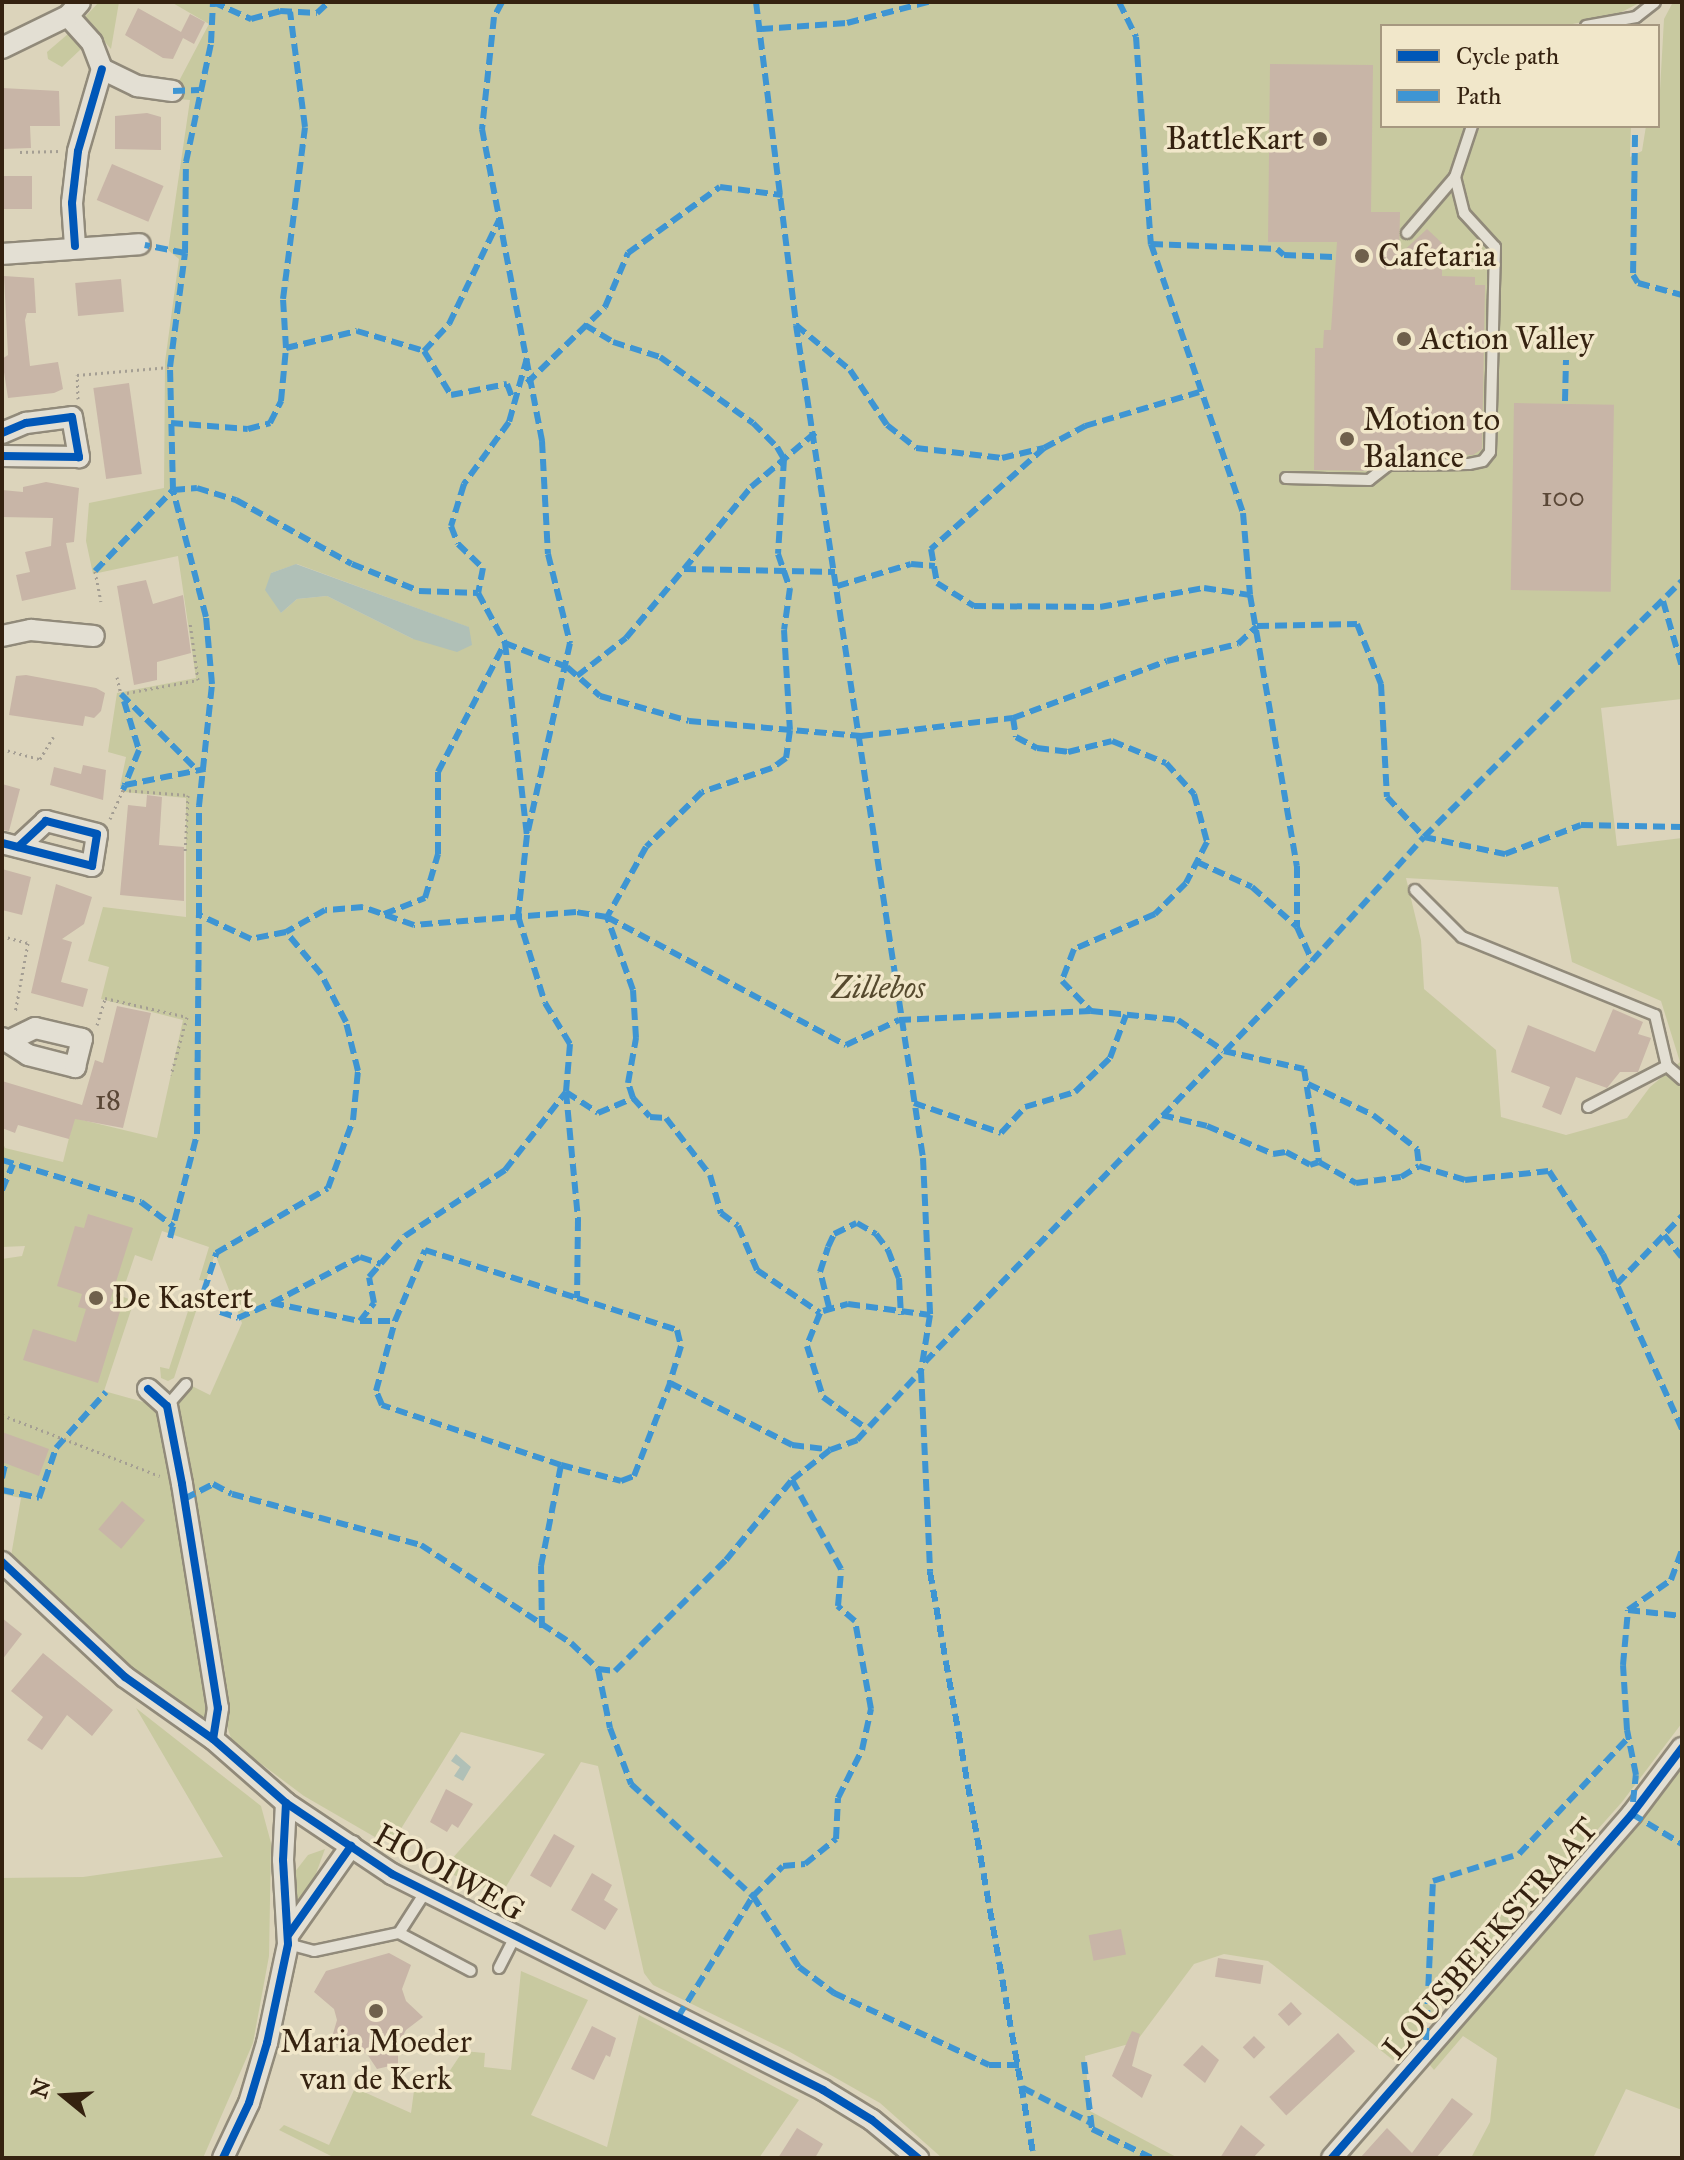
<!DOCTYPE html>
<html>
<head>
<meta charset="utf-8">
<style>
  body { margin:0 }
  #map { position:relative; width:1684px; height:2160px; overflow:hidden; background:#dcd4bb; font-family:"IM FELL Great Primer",serif }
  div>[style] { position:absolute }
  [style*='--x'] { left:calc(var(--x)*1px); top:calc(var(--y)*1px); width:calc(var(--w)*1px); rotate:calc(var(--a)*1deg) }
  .green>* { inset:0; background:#c8c9a0 }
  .water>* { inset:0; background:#b0c0b7 }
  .building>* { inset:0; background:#c8b5a7; transform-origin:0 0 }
  .path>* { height:3px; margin-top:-1.5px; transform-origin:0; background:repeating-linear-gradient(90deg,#a49e93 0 2px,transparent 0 6px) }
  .roads { filter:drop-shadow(2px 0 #918a7a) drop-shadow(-2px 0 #918a7a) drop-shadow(0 2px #918a7a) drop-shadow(0 -2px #918a7a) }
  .lane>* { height:10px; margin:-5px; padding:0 5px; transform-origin:5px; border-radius:5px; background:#e3dfd3 }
  .street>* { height:20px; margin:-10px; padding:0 10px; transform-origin:10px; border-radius:10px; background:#e3dfd3 }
  .quiet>* { height:6px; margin-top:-3px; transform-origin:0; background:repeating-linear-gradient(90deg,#3e95d3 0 12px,transparent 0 18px) }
  .cycleway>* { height:8px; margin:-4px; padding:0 4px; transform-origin:4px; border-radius:4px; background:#0057b8 }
  .dots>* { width:22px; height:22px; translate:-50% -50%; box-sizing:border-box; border:4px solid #f1e7ca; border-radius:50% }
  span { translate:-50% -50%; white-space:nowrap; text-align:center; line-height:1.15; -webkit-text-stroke:7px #f1e7ca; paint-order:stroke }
  .number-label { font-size:28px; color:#5a4736 }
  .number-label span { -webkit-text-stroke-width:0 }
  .poi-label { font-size:32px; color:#352210 }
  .right { translate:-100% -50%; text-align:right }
  .left { translate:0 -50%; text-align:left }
  .park-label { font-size:32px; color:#564a2e; font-style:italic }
  .street-label { font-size:32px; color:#352210 }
  .frame { position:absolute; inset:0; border:4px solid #352210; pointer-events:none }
  .legend { position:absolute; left:1380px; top:24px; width:280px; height:104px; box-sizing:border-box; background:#f1e7ca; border:2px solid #a69880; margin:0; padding:10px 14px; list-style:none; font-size:24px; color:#352210 }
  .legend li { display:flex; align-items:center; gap:16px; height:40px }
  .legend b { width:40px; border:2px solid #a69880 }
  .north { position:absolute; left:24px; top:2056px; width:80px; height:80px; -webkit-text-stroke:6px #f1e7ca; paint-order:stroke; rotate:288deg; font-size:22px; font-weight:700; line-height:32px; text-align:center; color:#352210 }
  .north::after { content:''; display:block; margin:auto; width:28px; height:36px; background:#352210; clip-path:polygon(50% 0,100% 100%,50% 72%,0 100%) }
</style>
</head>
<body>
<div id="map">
  <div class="green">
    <div style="clip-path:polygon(99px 2px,119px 2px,111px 49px,84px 18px)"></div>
    <div style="clip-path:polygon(evenodd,171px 2px,1641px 2px,1612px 17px,1561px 26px,1382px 26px,1382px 126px,1631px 126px,1630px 157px,1642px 151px,1646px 126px,1658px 126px,1664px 19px,1673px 2px,1682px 2px,1682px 699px,1601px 708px,1617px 846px,1682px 838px,1682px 1723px,1622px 1802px,1393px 2060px,1268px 1961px,1224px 1954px,1194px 1964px,1136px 2042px,1085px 2056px,1090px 2111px,1178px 2158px,942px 2158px,880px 2103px,790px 2052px,653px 1985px,644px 1973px,598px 1766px,581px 1762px,501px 1895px,442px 1870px,545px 1754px,461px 1732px,394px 1840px,380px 1840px,304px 1796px,232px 1742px,226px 1722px,225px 1673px,174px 1406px,190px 1385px,210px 1395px,242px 1323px,215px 1254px,206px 1281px,199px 1280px,209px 1247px,162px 1231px,152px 1261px,135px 1255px,121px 1296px,134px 1301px,104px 1391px,154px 1405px,167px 1434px,207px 1720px,199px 1719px,120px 1661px,11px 1556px,21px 1498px,2px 1494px,2px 1259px,22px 1256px,25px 1246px,2px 1247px,2px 1141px,5px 1148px,63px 1162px,74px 1118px,157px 1138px,183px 1020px,101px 999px,109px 967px,88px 961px,103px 907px,186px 917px,186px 798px,124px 792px,120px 786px,126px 757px,108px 752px,117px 693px,196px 678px,178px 556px,93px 574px,86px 541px,89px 503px,164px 488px,165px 362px,179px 259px,168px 250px,190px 100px,177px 99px,179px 81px,209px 24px,171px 2px,297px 564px,468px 627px,413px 639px,327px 596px,297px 599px,281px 613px,271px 573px,297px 564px,171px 2px,1406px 878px,1558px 887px,1572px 962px,1661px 1001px,1680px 1062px,1650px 1087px,1627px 1118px,1566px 1135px,1501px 1117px,1496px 1050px,1424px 989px,1421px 940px,1406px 878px)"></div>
    <div style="clip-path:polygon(68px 34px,81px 49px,62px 67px,48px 59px,47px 52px)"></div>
    <div style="clip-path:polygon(193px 1296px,200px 1299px,174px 1378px,168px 1381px,161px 1378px,160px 1367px,169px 1369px)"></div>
    <div style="clip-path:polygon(136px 1708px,261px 1806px,271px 1843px,269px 1956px,253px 2043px,203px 2158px,2px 2158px,2px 1878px,83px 1877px,223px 1857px)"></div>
    <div style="clip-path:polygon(1682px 1766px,1682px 2110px,1626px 2089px,1593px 2158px,1471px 2158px,1490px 2122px,1497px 2058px,1463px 2036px,1434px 2070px,1429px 2064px)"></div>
    <div style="clip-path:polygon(325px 1849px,300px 1917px,293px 1921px,294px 1873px,308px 1855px)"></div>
    <div style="clip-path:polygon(521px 1971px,588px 2000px,531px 2115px,607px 2147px,639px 2015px,799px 2100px,759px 2158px,335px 2158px,279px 2130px,284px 2125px,329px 2145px,355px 2088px,411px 2113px,416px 2076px,445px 2078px,463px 2051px,485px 2053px,484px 2067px,511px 2070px)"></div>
  </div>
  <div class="water">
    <div style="clip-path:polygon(296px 564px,469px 627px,472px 645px,457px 652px,413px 639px,327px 596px,297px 599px,281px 613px,265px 590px,271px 573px)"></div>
    <div style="clip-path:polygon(456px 1754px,471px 1767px,463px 1781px,454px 1776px,460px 1767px,451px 1761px)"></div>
  </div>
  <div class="building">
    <div style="clip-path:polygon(138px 8px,181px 32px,190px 14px,205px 22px,194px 44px,183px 38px,173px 59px,163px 58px,125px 35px)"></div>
    <div style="clip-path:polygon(1270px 64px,1373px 65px,1371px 212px,1400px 212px,1399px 255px,1427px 229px,1442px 243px,1442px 276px,1475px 277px,1475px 285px,1485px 285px,1482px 449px,1473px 455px,1370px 457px,1368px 471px,1314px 470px,1315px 348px,1323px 348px,1324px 330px,1331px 330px,1337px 242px,1268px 242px)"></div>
    <div style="clip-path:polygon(2px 88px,59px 91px,60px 126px,30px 126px,31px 148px,2px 149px)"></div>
    <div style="clip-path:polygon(147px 113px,161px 117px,161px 150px,115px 149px,115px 116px)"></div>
    <div style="left:112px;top:164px;width:56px;height:39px;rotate:23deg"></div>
    <div style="left:2px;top:176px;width:30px;height:33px"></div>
    <div style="clip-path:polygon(4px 276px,34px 278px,36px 313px,27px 313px,25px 320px,30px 366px,58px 362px,63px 389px,54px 393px,8px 398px,2px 359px,8px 355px)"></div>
    <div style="left:121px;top:279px;width:33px;height:46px;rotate:85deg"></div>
    <div style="left:129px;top:383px;width:92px;height:36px;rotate:82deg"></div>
    <div style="left:1514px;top:403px;width:100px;height:187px;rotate:1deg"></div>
    <div style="clip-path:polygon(46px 482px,79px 488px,74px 542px,66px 543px,76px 589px,22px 601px,16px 575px,30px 572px,25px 552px,51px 546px,53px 518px,2px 517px,2px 490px,23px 492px,23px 487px)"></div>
    <div style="clip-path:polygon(146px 580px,153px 604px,183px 595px,191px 653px,157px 662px,157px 680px,134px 685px,117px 586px)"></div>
    <div style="clip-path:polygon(26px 675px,96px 688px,105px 693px,101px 711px,94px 718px,85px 716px,83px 726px,9px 715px,16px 676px)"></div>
    <div style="clip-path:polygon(83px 765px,106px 770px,103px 800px,50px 785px,54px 767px,81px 774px)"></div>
    <div style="clip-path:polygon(2px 784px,20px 789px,9px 831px,2px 830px)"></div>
    <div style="clip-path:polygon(147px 795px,162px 797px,159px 845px,184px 847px,184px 901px,120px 895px,128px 805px,146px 807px)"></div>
    <div style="clip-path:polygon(2px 869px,31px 877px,22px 915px,2px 910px)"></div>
    <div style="clip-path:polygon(56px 884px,92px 897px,84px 924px,62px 939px,72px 942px,61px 982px,88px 989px,83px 1007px,31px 993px)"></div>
    <div style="clip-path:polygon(117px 1006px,151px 1013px,123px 1128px,75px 1119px,69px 1139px,18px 1125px,15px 1133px,2px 1128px,2px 1081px,82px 1105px,95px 1060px,103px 1063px)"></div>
    <div style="clip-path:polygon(1613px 1009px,1643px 1022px,1638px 1034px,1651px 1038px,1638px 1072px,1620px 1072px,1607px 1088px,1576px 1077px,1561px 1115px,1542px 1107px,1550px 1087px,1511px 1072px,1528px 1025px,1595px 1052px)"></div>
    <div style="clip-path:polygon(88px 1214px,133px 1228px,110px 1301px,122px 1305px,98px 1383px,23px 1360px,33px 1329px,76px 1342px,86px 1309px,78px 1307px,82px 1294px,57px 1286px,75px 1226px,84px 1228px)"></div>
    <div style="clip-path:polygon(2px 1432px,49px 1449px,39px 1476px,2px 1462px)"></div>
    <div style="left:122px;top:1501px;width:30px;height:37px;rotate:40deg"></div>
    <div style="clip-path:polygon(2px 1618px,22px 1634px,2px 1660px)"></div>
    <div style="clip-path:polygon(43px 1653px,113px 1710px,92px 1736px,67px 1715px,42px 1750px,27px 1740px,43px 1717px,11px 1691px)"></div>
    <div style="clip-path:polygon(446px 1789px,473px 1804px,458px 1828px,452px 1824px,447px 1832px,430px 1822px)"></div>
    <div style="left:554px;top:1834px;width:24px;height:48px;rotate:30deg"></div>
    <div style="clip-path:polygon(592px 1873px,612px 1885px,604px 1900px,618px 1909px,605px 1930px,571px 1910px)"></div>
    <div style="left:1121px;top:1929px;width:26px;height:33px;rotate:79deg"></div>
    <div style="clip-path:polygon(389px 1953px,411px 1965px,402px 1989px,406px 2001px,423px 2017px,406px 2030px,398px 2045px,398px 2064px,377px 2069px,367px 2054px,352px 2045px,330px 2044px,337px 2020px,334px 2009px,314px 1992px,326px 1971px)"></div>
    <div style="left:1218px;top:1958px;width:46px;height:19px;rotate:9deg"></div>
    <div style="left:1291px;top:2002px;width:16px;height:18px;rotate:47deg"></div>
    <div style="clip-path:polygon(592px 2026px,616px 2038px,610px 2057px,606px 2055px,594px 2080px,571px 2069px)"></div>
    <div style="clip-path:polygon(1132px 2031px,1140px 2034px,1132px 2066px,1152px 2075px,1142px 2098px,1112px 2076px)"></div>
    <div style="left:1338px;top:2033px;width:25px;height:94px;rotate:47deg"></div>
    <div style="left:1254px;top:2036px;width:16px;height:16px;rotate:45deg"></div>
    <div style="clip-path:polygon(1202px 2045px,1219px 2060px,1205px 2083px,1183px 2065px)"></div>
    <div style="clip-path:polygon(1452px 2098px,1473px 2114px,1436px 2158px,1360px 2158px,1387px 2128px,1412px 2153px)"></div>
    <div style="clip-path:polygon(1241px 2125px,1265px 2145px,1253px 2158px,1220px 2158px)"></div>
    <div style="clip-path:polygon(797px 2128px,823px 2144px,815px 2158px,778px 2158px)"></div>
  </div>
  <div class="path">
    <div style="--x:20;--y:152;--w:40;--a:-1.4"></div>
    <div style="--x:78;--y:399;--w:24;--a:-92"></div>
    <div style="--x:77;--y:375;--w:93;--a:-4.9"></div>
    <div style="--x:2;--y:556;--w:6;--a:90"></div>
    <div style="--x:95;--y:571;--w:31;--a:79"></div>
    <div style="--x:117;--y:677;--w:17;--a:77"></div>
    <div style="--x:121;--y:694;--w:78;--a:-10.3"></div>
    <div style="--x:198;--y:680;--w:59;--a:-97.9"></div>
    <div style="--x:2;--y:749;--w:39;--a:15"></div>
    <div style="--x:40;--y:759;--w:26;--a:-59"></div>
    <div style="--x:110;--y:819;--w:32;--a:-66"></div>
    <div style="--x:123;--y:790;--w:65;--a:4.4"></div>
    <div style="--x:188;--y:795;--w:59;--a:92.9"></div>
    <div style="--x:2;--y:936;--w:27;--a:15"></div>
    <div style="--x:28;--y:943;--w:71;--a:100.5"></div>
    <div style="--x:97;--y:1025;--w:28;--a:-73"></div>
    <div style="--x:105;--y:998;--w:84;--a:13"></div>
    <div style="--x:187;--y:1017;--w:60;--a:105.4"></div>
    <div style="--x:2;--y:1415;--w:169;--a:21.1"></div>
  </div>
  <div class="roads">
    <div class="lane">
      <div style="--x:1586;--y:26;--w:51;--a:-10.2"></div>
      <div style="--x:1636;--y:17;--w:24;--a:-38"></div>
      <div style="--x:1407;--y:233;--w:74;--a:-49.4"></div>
      <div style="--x:1286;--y:478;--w:83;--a:1.4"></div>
      <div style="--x:1369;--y:480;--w:24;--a:-38"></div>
      <div style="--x:1388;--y:465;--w:81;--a:-0.7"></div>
      <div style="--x:1469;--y:464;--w:14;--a:-12"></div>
      <div style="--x:1483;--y:461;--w:11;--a:-52"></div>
      <div style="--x:1490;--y:452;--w:205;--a:-88.6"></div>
      <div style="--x:1495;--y:247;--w:46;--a:-132.4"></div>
      <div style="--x:1464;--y:213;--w:37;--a:-104"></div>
      <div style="--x:1455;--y:177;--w:54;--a:-71.6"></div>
      <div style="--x:1415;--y:890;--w:66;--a:45"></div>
      <div style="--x:1462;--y:937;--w:208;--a:22"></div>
      <div style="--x:1655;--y:1015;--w:52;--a:76.8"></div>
      <div style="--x:1667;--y:1066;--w:20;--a:41"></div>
      <div style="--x:1588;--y:1107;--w:89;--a:-27.4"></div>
      <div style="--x:167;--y:1406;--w:29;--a:-49"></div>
      <div style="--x:399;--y:1933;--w:50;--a:-57.3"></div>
      <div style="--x:288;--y:1944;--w:27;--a:15"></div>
      <div style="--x:314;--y:1951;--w:87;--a:-12"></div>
      <div style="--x:399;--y:1933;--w:81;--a:27.8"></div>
      <div style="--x:499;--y:1968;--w:34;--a:-63"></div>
    </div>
    <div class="street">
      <div style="--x:68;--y:16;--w:36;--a:48"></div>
      <div style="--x:92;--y:43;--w:28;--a:69"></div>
      <div style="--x:102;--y:69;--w:39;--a:26"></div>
      <div style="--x:137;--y:86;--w:36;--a:8"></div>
      <div style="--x:2;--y:48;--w:73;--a:-25.9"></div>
      <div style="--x:68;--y:16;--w:18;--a:-49"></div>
      <div style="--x:75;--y:246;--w:43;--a:-94"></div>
      <div style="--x:72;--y:203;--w:52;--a:-83.4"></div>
      <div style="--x:78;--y:151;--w:85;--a:-73.7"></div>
      <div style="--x:2;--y:254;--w:138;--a:-4.1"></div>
      <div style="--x:2;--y:433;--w:26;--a:-23"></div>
      <div style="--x:26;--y:423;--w:46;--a:-7.4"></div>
      <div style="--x:72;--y:417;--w:41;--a:80.1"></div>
      <div style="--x:79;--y:457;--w:77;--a:-179.3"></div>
      <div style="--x:2;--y:636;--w:30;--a:-12"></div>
      <div style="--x:31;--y:630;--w:63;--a:5.4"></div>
      <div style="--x:2;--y:843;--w:93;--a:14.3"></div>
      <div style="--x:92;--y:866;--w:32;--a:-81"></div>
      <div style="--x:97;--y:834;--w:53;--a:-165.7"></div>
      <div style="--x:46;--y:821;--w:38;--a:137"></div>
      <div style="--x:2;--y:1038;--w:31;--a:33"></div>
      <div style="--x:28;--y:1055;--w:49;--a:14.3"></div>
      <div style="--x:75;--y:1067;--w:29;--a:-76"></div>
      <div style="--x:82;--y:1039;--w:48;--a:-166.8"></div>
      <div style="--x:35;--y:1028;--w:28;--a:154"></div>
      <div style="--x:148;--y:1389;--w:25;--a:42"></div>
      <div style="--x:167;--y:1406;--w:79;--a:79.1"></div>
      <div style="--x:182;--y:1484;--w:227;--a:80.9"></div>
      <div style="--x:218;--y:1708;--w:31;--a:99"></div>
      <div style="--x:2;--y:1562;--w:168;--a:43.1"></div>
      <div style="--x:125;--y:1677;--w:108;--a:35.2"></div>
      <div style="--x:213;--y:1739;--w:97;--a:41.2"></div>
      <div style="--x:286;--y:1803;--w:128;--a:33.8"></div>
      <div style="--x:392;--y:1874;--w:482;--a:26.6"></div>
      <div style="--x:823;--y:2090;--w:57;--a:31.5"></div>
      <div style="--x:872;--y:2120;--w:60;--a:39.6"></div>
      <div style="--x:289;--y:1934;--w:108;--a:-54.8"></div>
      <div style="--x:223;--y:2158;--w:61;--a:-64.7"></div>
      <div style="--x:249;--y:2103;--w:63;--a:-73.3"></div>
      <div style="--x:267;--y:2043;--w:101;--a:-78"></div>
      <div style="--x:288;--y:1944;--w:84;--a:-93.4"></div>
      <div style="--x:283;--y:1860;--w:57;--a:-87"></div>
      <div style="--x:1332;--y:2158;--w:456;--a:-48.9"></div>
      <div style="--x:1632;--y:1814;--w:83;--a:-52.9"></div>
    </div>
  </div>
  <div class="quiet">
    <div style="--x:213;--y:2;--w:42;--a:24.1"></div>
    <div style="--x:251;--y:19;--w:30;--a:-15"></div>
    <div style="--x:280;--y:11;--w:37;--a:3"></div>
    <div style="--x:317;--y:13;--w:16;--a:-43"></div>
    <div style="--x:502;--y:2;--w:17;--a:118"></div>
    <div style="--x:494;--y:17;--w:113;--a:96.1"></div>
    <div style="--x:482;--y:129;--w:318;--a:79.1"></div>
    <div style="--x:542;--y:441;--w:113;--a:87"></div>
    <div style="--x:548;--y:554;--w:92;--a:76.1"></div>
    <div style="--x:570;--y:643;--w:197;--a:102.6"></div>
    <div style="--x:756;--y:2;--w:325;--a:82.9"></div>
    <div style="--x:796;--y:325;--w:843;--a:81.33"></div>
    <div style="--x:923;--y:1158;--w:157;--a:87.4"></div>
    <div style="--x:930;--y:1315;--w:57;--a:99.1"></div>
    <div style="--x:921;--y:1371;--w:201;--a:87.4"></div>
    <div style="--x:930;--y:1572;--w:595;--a:79.94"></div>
    <div style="--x:1119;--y:2;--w:39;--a:64"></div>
    <div style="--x:1136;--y:37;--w:208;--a:85.9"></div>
    <div style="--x:1151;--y:244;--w:284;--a:71.1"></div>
    <div style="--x:1243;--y:513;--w:82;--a:85.1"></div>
    <div style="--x:1250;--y:595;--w:275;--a:80.2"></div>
    <div style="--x:1297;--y:866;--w:61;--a:90"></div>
    <div style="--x:1297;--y:927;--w:37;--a:66"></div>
    <div style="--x:761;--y:29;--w:86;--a:-4"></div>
    <div style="--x:847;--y:23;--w:84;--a:-14.5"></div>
    <div style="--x:173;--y:91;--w:26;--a:-2"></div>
    <div style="--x:1635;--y:135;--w:140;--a:90.8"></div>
    <div style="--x:1633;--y:275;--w:9;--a:58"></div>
    <div style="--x:1638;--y:283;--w:46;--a:15.3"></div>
    <div style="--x:1151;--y:244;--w:126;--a:2.3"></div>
    <div style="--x:1277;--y:249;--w:9;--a:41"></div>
    <div style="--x:1284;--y:255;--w:49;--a:2.3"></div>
    <div style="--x:185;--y:253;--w:91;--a:-89.4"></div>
    <div style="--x:186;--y:162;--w:122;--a:-78.1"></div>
    <div style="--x:211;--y:43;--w:41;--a:-87.2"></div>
    <div style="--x:585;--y:325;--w:33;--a:31"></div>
    <div style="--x:613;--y:342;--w:49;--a:17.7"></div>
    <div style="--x:660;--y:357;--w:114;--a:35.4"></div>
    <div style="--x:753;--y:423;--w:34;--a:45"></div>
    <div style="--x:777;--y:447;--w:14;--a:60"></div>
    <div style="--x:784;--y:459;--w:95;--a:93.6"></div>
    <div style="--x:778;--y:554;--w:36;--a:71"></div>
    <div style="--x:790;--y:588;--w:42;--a:98.1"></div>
    <div style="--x:784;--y:630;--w:100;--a:86.6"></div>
    <div style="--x:790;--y:730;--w:28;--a:98"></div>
    <div style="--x:786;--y:758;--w:17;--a:144"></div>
    <div style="--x:772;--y:768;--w:74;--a:161.1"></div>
    <div style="--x:702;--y:792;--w:78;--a:135.5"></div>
    <div style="--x:646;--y:847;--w:80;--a:119.1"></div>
    <div style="--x:607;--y:917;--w:271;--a:28.2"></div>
    <div style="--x:846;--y:1045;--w:59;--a:-25.3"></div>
    <div style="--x:899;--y:1020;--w:192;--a:-2.7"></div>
    <div style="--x:1091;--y:1011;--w:87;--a:5.9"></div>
    <div style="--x:1178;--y:1020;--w:55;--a:34"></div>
    <div style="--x:1224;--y:1051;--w:82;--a:12.7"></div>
    <div style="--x:1304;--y:1069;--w:94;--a:80.8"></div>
    <div style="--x:796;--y:325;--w:70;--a:39.8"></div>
    <div style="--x:850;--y:370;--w:66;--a:56.1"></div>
    <div style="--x:887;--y:425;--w:37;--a:38"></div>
    <div style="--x:916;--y:448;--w:87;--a:6.6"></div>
    <div style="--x:1002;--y:458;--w:43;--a:-13.4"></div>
    <div style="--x:1044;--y:448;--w:47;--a:-28.2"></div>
    <div style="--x:1085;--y:426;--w:119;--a:-16.6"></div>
    <div style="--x:286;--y:348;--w:49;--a:-93.5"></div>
    <div style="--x:283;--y:299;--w:173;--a:-82.7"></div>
    <div style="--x:305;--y:127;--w:116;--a:-97.4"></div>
    <div style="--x:424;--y:351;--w:37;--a:-47"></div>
    <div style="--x:449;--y:324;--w:115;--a:-64.3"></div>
    <div style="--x:527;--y:358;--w:66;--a:105.7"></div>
    <div style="--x:509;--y:422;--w:77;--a:126"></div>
    <div style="--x:464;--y:484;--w:44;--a:107.2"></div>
    <div style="--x:451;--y:526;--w:19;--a:69"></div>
    <div style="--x:458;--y:544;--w:35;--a:44"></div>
    <div style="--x:483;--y:568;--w:25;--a:101"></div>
    <div style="--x:478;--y:593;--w:57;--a:61.6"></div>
    <div style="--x:505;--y:643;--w:66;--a:21.2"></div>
    <div style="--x:567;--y:667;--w:44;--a:41.3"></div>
    <div style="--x:600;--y:696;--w:92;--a:15.7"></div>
    <div style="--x:689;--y:721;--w:173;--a:5"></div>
    <div style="--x:861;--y:736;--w:153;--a:-6.8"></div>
    <div style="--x:1013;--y:718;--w:164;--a:-20.3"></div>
    <div style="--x:1167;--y:661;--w:73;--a:-13.5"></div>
    <div style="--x:1238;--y:644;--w:26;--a:-43"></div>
    <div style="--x:1257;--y:626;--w:100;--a:-1.1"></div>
    <div style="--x:1357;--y:624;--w:65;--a:68.2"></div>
    <div style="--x:1381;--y:684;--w:113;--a:87"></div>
    <div style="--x:1387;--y:797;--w:54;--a:47.2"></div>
    <div style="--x:1424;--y:837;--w:83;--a:11.9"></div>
    <div style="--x:1505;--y:854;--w:81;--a:-20.9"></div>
    <div style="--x:1581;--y:825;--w:101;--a:1.1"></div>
    <div style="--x:527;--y:383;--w:109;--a:-44.3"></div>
    <div style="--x:605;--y:307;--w:59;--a:-66.9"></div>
    <div style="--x:628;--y:253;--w:113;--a:-35.7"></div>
    <div style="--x:720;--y:187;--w:63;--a:7.4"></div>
    <div style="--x:1565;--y:401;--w:41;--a:-88.6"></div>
    <div style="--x:171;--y:423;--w:77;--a:4.5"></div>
    <div style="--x:248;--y:429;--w:23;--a:-15"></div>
    <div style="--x:270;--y:423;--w:25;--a:-63"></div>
    <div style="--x:281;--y:401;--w:53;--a:-84.6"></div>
    <div style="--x:286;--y:348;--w:73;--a:-13.5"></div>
    <div style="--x:357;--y:331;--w:70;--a:16.6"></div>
    <div style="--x:424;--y:351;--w:52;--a:58.5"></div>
    <div style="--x:451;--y:395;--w:57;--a:-11.1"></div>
    <div style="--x:507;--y:384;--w:17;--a:69"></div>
    <div style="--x:1044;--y:448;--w:152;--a:138.2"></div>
    <div style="--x:931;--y:549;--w:35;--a:80"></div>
    <div style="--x:937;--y:583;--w:44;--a:31.9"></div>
    <div style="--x:974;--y:606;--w:126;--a:0.5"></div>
    <div style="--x:1100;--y:607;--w:106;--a:-10.4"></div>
    <div style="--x:1204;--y:588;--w:47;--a:8.7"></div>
    <div style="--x:684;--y:569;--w:106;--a:-50.7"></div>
    <div style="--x:751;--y:487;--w:85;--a:-40.2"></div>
    <div style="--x:95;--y:571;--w:112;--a:-46.1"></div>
    <div style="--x:173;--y:490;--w:123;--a:-91.4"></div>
    <div style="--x:170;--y:367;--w:115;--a:-82.5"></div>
    <div style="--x:185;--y:253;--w:41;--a:-168.7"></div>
    <div style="--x:837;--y:586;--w:77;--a:-16.6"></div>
    <div style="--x:911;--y:564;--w:24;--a:5"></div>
    <div style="--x:1663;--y:601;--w:69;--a:73.9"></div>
    <div style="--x:505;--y:643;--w:193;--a:83.5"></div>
    <div style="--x:527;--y:835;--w:81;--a:96.3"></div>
    <div style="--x:518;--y:916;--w:91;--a:72.8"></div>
    <div style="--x:545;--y:1003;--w:48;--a:58.6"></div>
    <div style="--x:570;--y:1044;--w:48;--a:94.8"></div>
    <div style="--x:566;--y:1092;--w:128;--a:84.6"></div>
    <div style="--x:578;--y:1219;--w:79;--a:90.7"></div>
    <div style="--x:577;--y:1298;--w:105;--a:17.7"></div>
    <div style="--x:677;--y:1330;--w:16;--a:76"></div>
    <div style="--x:681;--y:1346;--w:39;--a:107"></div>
    <div style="--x:577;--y:676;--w:62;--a:-37.8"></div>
    <div style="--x:626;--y:638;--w:90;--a:-50"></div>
    <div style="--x:684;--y:569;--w:151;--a:1.1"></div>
    <div style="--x:121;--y:694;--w:109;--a:45"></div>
    <div style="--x:124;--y:701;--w:51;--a:73"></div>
    <div style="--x:139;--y:750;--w:38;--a:112"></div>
    <div style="--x:1013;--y:718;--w:19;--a:81"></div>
    <div style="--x:1016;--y:737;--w:24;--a:28"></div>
    <div style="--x:1037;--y:748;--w:31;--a:7"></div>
    <div style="--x:1068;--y:752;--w:45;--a:-14"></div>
    <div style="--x:1112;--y:741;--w:58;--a:22.2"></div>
    <div style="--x:1166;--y:763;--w:42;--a:47.9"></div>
    <div style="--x:1194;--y:794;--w:50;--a:74.8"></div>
    <div style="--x:1207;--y:842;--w:46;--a:117.1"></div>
    <div style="--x:1186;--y:883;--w:44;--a:135"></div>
    <div style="--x:1155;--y:914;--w:88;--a:156.6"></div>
    <div style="--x:1074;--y:949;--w:34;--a:111"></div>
    <div style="--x:1062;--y:981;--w:42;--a:46"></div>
    <div style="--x:123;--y:790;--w:5;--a:-68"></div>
    <div style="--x:125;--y:785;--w:82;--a:-11.3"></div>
    <div style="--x:1197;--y:862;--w:60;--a:24.4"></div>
    <div style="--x:1252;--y:887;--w:60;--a:41.6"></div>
    <div style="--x:384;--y:914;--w:44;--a:-21.3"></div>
    <div style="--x:425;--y:898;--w:46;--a:-73.5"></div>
    <div style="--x:438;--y:854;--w:82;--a:-90"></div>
    <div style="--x:438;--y:772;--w:145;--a:-62.6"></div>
    <div style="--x:1308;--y:1084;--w:72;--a:25.5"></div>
    <div style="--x:1373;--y:1115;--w:56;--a:37.7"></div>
    <div style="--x:1417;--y:1149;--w:17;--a:83"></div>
    <div style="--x:633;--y:1098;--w:25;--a:48"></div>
    <div style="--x:650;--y:1117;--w:16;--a:4"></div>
    <div style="--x:666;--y:1118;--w:72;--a:52.3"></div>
    <div style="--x:710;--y:1175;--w:40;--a:74"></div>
    <div style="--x:721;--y:1213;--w:21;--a:37"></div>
    <div style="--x:738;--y:1226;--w:48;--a:66.6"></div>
    <div style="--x:757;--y:1270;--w:76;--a:34.3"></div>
    <div style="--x:820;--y:1313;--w:35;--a:112"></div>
    <div style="--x:807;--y:1346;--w:53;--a:72.6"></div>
    <div style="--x:823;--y:1397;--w:54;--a:36"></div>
    <div style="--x:914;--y:1103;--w:92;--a:19"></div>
    <div style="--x:1001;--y:1133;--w:35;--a:-47"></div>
    <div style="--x:1025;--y:1107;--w:52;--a:-16.7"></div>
    <div style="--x:1075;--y:1092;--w:49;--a:-44.2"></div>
    <div style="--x:1110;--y:1058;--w:46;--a:-69.6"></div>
    <div style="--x:1162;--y:1115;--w:46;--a:13.7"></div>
    <div style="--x:1207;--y:1126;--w:72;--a:23"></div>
    <div style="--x:1273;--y:1154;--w:13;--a:-9"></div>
    <div style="--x:1286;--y:1152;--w:27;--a:28"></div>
    <div style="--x:1310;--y:1165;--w:9;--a:-18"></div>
    <div style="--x:1319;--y:1162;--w:43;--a:29.6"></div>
    <div style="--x:1356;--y:1183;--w:45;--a:-7.6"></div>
    <div style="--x:1401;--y:1177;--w:21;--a:-31"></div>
    <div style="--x:1419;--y:1166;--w:48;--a:16.9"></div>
    <div style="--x:1465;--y:1180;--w:84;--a:-6.1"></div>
    <div style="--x:1549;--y:1171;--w:99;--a:57"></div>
    <div style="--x:1603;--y:1254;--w:192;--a:65.7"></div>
    <div style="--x:2;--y:1160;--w:145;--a:16.8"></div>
    <div style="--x:141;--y:1202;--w:41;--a:37.1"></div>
    <div style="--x:2;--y:1190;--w:28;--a:-67"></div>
    <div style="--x:1664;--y:1235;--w:28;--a:51"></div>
    <div style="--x:170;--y:1238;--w:107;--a:-75.4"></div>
    <div style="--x:197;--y:1134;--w:219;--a:-89.5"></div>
    <div style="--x:1617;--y:1284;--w:94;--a:-46.3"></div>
    <div style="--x:204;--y:1291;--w:40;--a:-72"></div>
    <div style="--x:216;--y:1253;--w:129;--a:-30.1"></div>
    <div style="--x:328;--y:1188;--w:72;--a:-69.8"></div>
    <div style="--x:353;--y:1120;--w:49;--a:-84.2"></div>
    <div style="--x:358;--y:1071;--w:50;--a:-103.8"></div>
    <div style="--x:346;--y:1022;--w:54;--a:-117.5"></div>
    <div style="--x:321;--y:974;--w:55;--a:-129.8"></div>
    <div style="--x:272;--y:1303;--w:99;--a:-27.6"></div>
    <div style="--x:360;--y:1257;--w:22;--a:18"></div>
    <div style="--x:829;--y:1307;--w:36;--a:-104"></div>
    <div style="--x:820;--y:1272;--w:26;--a:-72"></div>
    <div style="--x:828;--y:1247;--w:14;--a:-65"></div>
    <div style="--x:834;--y:1234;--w:25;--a:-26"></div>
    <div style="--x:857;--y:1223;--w:22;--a:30"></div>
    <div style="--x:876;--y:1234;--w:20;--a:53"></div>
    <div style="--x:888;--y:1250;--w:30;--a:69"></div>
    <div style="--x:899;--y:1278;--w:37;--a:87"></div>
    <div style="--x:823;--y:1311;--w:26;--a:-16"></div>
    <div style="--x:848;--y:1304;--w:83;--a:7.6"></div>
    <div style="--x:220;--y:1312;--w:19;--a:18"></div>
    <div style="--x:238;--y:1318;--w:37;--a:-24"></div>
    <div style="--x:272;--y:1303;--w:90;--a:11.6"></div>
    <div style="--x:360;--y:1321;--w:23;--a:-52"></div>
    <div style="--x:374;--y:1303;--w:26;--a:-101"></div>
    <div style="--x:369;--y:1277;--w:55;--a:-48.7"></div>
    <div style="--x:405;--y:1236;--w:120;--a:-33.4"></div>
    <div style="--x:505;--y:1170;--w:99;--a:-52"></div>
    <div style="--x:566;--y:1092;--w:38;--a:33"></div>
    <div style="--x:598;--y:1113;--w:38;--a:-23"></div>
    <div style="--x:633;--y:1098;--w:16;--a:-108"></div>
    <div style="--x:628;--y:1083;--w:46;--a:-79.9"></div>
    <div style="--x:636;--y:1038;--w:48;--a:-93.6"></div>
    <div style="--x:633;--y:990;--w:77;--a:-109.6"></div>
    <div style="--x:607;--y:917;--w:31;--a:-171"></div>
    <div style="--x:576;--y:912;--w:163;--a:175.4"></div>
    <div style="--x:414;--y:925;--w:54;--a:-160.6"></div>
    <div style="--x:363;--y:907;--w:38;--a:175"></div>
    <div style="--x:325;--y:910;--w:45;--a:150.6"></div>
    <div style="--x:286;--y:932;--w:36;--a:169"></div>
    <div style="--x:251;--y:939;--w:57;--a:-155.2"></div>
    <div style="--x:199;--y:915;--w:109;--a:-90"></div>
    <div style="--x:199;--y:806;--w:123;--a:-83.9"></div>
    <div style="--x:212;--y:684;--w:67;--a:-95.1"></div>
    <div style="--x:206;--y:617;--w:131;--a:-104.6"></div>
    <div style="--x:173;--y:490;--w:24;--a:-5"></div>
    <div style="--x:197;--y:488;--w:41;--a:17.1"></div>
    <div style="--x:236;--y:500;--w:132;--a:28.9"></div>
    <div style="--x:352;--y:564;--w:72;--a:21.9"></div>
    <div style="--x:419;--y:591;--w:59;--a:1.9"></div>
    <div style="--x:360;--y:1321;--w:35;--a:0"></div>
    <div style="--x:925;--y:1362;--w:557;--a:-46.02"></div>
    <div style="--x:1312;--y:961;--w:167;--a:-47.9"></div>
    <div style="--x:1424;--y:837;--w:363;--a:-44.8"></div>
    <div style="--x:561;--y:1465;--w:189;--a:-161.5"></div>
    <div style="--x:382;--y:1405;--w:15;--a:-113"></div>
    <div style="--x:376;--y:1391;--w:73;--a:-74.8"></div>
    <div style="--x:395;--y:1321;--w:77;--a:-67.1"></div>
    <div style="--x:425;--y:1250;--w:159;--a:17.5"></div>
    <div style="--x:2;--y:1478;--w:13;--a:-77"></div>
    <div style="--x:2;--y:1490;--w:38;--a:12"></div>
    <div style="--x:39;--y:1498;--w:53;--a:-71.2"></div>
    <div style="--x:56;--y:1448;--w:75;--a:-48.2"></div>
    <div style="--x:184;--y:1499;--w:33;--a:-27"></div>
    <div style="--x:213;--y:1484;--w:21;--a:28"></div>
    <div style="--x:232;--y:1494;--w:196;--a:15.1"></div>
    <div style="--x:421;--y:1545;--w:179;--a:33.2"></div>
    <div style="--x:571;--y:1643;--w:37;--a:44"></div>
    <div style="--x:598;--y:1669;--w:60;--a:78.5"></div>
    <div style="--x:610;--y:1728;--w:60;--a:69.4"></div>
    <div style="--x:631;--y:1784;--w:166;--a:42.6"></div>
    <div style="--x:753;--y:1896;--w:85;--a:57.1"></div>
    <div style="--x:799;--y:1967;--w:44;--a:36.6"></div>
    <div style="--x:834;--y:1993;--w:171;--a:24.9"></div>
    <div style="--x:989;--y:2065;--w:30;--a:0"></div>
    <div style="--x:1628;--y:1610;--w:54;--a:6.3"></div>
    <div style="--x:542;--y:1628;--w:62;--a:-90.9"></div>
    <div style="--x:541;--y:1566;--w:103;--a:-78.8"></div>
    <div style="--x:561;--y:1465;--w:62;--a:14.9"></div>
    <div style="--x:621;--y:1481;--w:14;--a:-21"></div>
    <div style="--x:634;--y:1476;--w:100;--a:-68.8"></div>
    <div style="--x:670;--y:1383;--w:137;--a:26.9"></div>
    <div style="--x:792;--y:1445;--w:38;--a:7"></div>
    <div style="--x:598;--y:1669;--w:17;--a:7"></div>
    <div style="--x:615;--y:1671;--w:157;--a:-45"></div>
    <div style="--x:726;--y:1560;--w:104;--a:-50.5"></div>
    <div style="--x:792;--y:1480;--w:48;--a:-38.3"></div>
    <div style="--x:830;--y:1450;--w:29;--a:-20"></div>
    <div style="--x:857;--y:1440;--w:94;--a:-47.2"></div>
    <div style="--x:1633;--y:1802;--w:27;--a:-84"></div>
    <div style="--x:1636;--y:1775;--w:46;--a:-101.3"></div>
    <div style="--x:1627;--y:1730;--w:65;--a:-93.5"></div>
    <div style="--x:1623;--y:1665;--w:55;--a:-84.8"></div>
    <div style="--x:1628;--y:1610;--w:52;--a:-34.9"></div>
    <div style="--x:1671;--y:1580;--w:32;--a:-70"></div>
    <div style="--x:1632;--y:1814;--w:58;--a:31"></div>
    <div style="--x:678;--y:2017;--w:142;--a:-58.2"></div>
    <div style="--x:753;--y:1896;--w:42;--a:-45"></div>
    <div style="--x:783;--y:1866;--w:22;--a:-5"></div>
    <div style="--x:805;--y:1864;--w:40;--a:-39"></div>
    <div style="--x:836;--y:1839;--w:41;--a:-87.2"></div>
    <div style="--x:838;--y:1798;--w:54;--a:-63.4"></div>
    <div style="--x:862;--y:1750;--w:42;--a:-77.6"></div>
    <div style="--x:871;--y:1709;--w:89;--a:-100.3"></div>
    <div style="--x:855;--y:1621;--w:23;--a:-139"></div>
    <div style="--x:838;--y:1606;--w:37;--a:-85"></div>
    <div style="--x:841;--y:1569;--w:102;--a:-118.8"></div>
    <div style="--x:1426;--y:2040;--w:159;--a:-87.5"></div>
    <div style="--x:1433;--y:1881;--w:90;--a:-17.4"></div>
    <div style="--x:1519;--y:1854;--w:159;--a:-46.8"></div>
    <div style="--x:1084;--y:2062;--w:67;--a:83.2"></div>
    <div style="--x:1092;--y:2129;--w:67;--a:25.8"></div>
    <div style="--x:1023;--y:2088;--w:76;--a:27.2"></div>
  </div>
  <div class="cycleway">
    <div style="--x:75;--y:246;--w:43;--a:-94"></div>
    <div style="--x:72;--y:203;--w:52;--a:-83.4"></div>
    <div style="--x:78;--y:151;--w:85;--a:-73.7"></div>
    <div style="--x:2;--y:433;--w:26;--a:-23"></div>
    <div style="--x:26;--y:423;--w:46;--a:-7.4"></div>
    <div style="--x:72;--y:417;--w:41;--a:80.1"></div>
    <div style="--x:79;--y:457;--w:77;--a:-179.3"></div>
    <div style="--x:2;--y:843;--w:93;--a:14.3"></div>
    <div style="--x:92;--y:866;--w:32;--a:-81"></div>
    <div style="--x:97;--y:834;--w:53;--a:-165.7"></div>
    <div style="--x:46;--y:821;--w:38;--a:137"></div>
    <div style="--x:148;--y:1389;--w:25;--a:42"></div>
    <div style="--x:167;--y:1406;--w:79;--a:79.1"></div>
    <div style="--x:182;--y:1484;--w:227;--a:80.9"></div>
    <div style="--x:218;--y:1708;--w:31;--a:99"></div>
    <div style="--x:2;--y:1562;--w:168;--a:43.1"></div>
    <div style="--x:125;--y:1677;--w:108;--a:35.2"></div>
    <div style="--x:213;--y:1739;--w:97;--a:41.2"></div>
    <div style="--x:286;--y:1803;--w:128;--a:33.8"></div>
    <div style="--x:392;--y:1874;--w:482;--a:26.6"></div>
    <div style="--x:823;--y:2090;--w:57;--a:31.5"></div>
    <div style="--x:872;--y:2120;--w:60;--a:39.6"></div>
    <div style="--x:289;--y:1934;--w:108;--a:-54.8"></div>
    <div style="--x:223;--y:2158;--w:61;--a:-64.7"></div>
    <div style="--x:249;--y:2103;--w:63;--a:-73.3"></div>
    <div style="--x:267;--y:2043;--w:101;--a:-78"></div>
    <div style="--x:288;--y:1944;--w:84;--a:-93.4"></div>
    <div style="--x:283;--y:1860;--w:57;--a:-87"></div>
    <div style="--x:1332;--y:2158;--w:456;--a:-48.9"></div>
    <div style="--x:1632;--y:1814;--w:83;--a:-52.9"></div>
  </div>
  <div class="dots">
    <div style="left:1320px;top:139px;background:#6f604c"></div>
    <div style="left:1362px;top:256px;background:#6f604c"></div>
    <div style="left:1404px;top:339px;background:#6f604c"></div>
    <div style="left:1347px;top:439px;background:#6f604c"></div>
    <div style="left:96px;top:1298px;background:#6f604c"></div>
    <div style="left:376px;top:2011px;background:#6f604c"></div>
  </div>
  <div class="number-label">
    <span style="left:1563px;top:497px">100</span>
    <span style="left:108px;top:1100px">18</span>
  </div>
  <div class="poi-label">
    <span class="right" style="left:1304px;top:139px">BattleKart</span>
    <span class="left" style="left:1378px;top:256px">Cafetaria</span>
    <span class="left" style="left:1420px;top:339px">Action Valley</span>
    <span class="left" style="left:1363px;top:439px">Motion to<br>Balance</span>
    <span class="left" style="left:112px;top:1298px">De Kastert</span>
    <span style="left:376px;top:2061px">Maria Moeder<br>van de Kerk</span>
  </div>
  <div class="park-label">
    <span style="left:878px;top:988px">Zillebos</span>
  </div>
  <div class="street-label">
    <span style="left:449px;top:1873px;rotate:29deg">HOOIWEG</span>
    <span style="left:1491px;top:1939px;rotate:-49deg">LOUSBEEKSTRAAT</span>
  </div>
  <div class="frame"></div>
  <ul class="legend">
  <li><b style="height:10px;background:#0057b8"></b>Cycle path</li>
  <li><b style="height:10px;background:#3e95d3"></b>Path</li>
  </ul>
  <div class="north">N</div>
</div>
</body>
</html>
